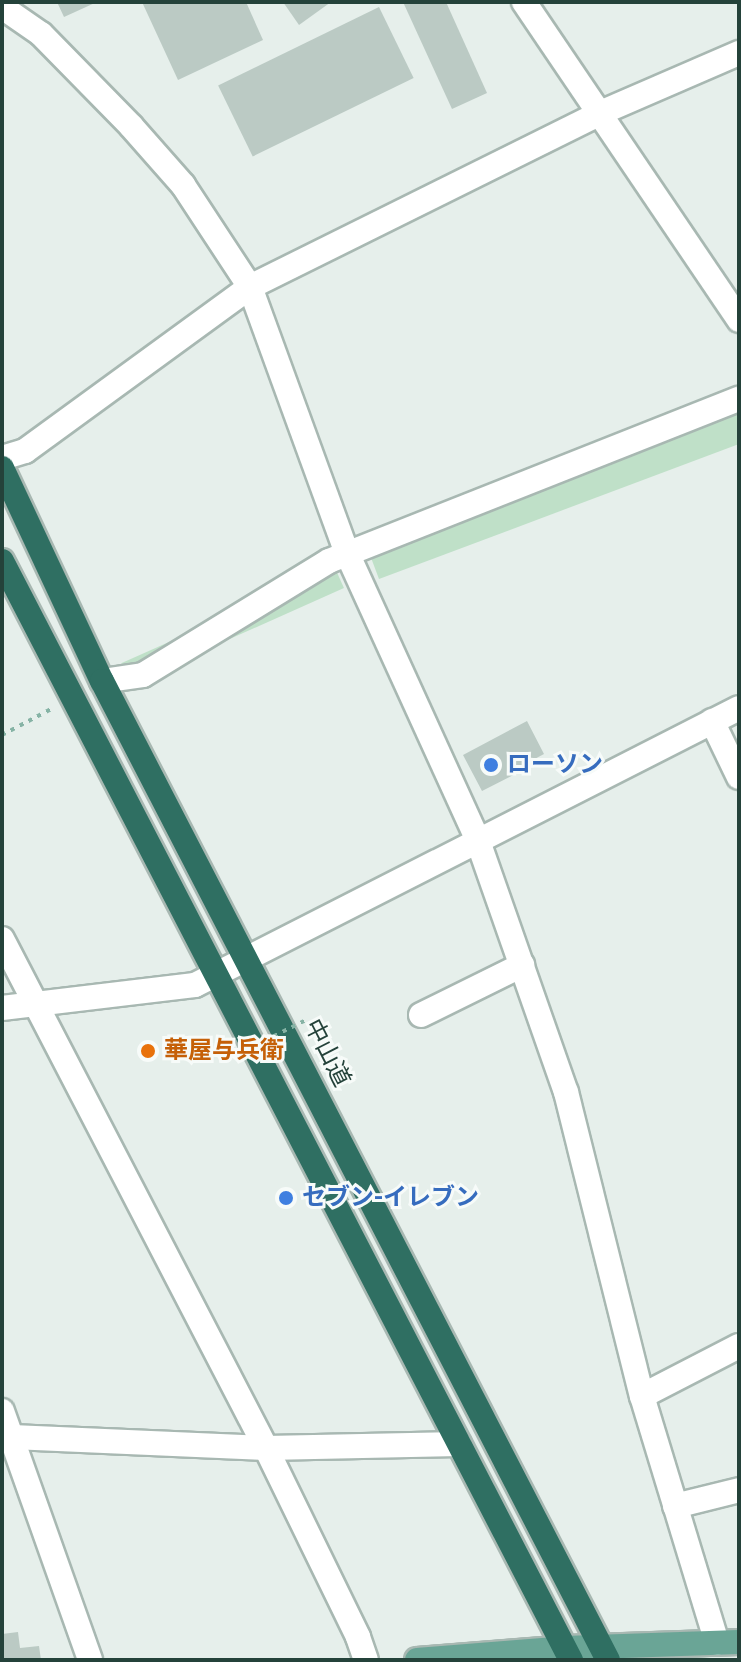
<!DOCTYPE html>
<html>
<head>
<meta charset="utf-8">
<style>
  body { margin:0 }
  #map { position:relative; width:741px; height:1662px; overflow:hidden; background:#e6efeb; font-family:"Fira Sans Condensed","Noto Sans JP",sans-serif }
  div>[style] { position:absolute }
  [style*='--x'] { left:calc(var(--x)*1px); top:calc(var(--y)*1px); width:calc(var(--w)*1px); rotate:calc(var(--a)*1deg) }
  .green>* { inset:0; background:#bfe0c8; transform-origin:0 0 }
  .building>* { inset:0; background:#bbcac4; transform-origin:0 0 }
  .path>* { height:4px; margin-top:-2px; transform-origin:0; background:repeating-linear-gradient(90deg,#86b3a5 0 4px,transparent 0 10px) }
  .roads { filter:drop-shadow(2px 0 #a8b8b2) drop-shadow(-2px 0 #a8b8b2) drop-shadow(0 2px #a8b8b2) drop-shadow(0 -2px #a8b8b2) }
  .minor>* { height:24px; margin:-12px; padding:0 12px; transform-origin:12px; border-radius:12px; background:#fff }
  .major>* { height:24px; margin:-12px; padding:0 12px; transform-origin:12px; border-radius:12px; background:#6aa596 }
  .highway>* { height:24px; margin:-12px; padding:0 12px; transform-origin:12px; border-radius:12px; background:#2f6f62 }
  .path-bridge>* { height:4px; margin-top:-2px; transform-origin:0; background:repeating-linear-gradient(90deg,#86b3a5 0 4px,transparent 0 10px) }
  .dots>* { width:22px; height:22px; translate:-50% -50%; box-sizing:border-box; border:4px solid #f7fbf9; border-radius:50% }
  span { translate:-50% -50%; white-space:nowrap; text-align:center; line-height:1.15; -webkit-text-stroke:6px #f7fbf9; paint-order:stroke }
  .shop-label { font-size:24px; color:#366cbe; font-weight:700 }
  .left { translate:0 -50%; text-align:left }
  .food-label { font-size:24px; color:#c56008; font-weight:700 }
  .street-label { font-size:24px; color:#24423a }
  .frame { position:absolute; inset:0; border:4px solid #24423a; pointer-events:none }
</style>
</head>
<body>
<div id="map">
  <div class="green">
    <div style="clip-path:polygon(739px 412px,739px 444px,379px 579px,370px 555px)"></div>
    <div style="left:335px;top:568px;width:22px;height:234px;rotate:66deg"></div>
  </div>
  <div class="building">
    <div style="clip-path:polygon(57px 2px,97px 2px,64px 17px)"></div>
    <div style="clip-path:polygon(142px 2px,246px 2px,263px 40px,178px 80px)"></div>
    <div style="clip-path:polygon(283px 2px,331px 2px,299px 25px)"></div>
    <div style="clip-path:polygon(403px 2px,446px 2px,487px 93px,452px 109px)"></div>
    <div style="left:379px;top:7px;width:79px;height:179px;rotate:64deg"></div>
    <div style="clip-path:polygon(527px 721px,544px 754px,529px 762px,531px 766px,482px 791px,463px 755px)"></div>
    <div style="clip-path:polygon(18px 1632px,20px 1648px,39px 1646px,41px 1660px,2px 1660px,2px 1634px)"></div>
  </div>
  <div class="path">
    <div style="--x:2;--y:735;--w:58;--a:-27.9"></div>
  </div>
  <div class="roads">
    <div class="minor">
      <div style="--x:524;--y:2;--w:384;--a:55.9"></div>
      <div style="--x:2;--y:7;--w:47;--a:34.7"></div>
      <div style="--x:41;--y:34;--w:129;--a:45.6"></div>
      <div style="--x:131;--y:126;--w:79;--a:48.6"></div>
      <div style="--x:183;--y:185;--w:122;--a:56.7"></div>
      <div style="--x:250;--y:287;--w:283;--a:70"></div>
      <div style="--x:347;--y:553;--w:316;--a:65.5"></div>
      <div style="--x:478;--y:841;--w:266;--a:70.7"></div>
      <div style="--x:566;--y:1092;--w:313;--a:76"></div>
      <div style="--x:642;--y:1396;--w:258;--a:73.1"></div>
      <div style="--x:2;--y:458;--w:24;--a:-17"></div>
      <div style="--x:25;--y:451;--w:278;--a:-36.1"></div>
      <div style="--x:250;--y:287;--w:389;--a:-26.4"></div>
      <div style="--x:598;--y:114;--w:154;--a:-23.4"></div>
      <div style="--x:102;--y:681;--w:41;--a:-8.3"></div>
      <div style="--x:143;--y:675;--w:218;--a:-31.5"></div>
      <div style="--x:329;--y:561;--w:441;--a:-21.6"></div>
      <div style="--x:712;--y:721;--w:62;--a:64.3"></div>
      <div style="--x:2;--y:939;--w:573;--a:62.59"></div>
      <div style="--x:266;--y:1448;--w:210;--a:64"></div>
      <div style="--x:358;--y:1637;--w:24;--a:71"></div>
      <div style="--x:2;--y:1008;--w:194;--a:-6.8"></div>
      <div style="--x:195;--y:985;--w:610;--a:-26.98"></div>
      <div style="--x:421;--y:1015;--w:113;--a:-26.3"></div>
      <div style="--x:642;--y:1396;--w:109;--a:-27.3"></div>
      <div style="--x:2;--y:1411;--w:264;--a:70.5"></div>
      <div style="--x:12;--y:1437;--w:254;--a:2.5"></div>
      <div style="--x:266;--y:1448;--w:193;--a:-1.2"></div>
      <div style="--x:675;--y:1506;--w:66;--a:-14"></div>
    </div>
    <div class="major">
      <div style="--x:417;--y:1660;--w:148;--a:-4.6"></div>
      <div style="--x:565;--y:1648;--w:174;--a:-2"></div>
    </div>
    <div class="highway">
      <div style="--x:2;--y:468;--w:235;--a:64.9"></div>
      <div style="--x:102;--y:681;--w:1102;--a:62.67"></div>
      <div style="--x:2;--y:561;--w:1238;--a:62.63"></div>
    </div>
  </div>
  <div class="path-bridge">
    <div style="--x:238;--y:1054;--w:76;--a:-26.6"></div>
  </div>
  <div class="dots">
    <div style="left:491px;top:765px;background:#3f7fe0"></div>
    <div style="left:148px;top:1051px;background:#e8710a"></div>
    <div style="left:286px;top:1198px;background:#3f7fe0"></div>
  </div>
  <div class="shop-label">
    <span class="left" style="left:507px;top:765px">ローソン</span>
    <span class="left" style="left:302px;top:1198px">セブン-イレブン</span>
  </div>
  <div class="food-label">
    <span class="left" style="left:164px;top:1051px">華屋与兵衛</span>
  </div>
  <div class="street-label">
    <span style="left:327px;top:1053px;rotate:63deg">中山道</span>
  </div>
  <div class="frame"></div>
</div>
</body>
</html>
